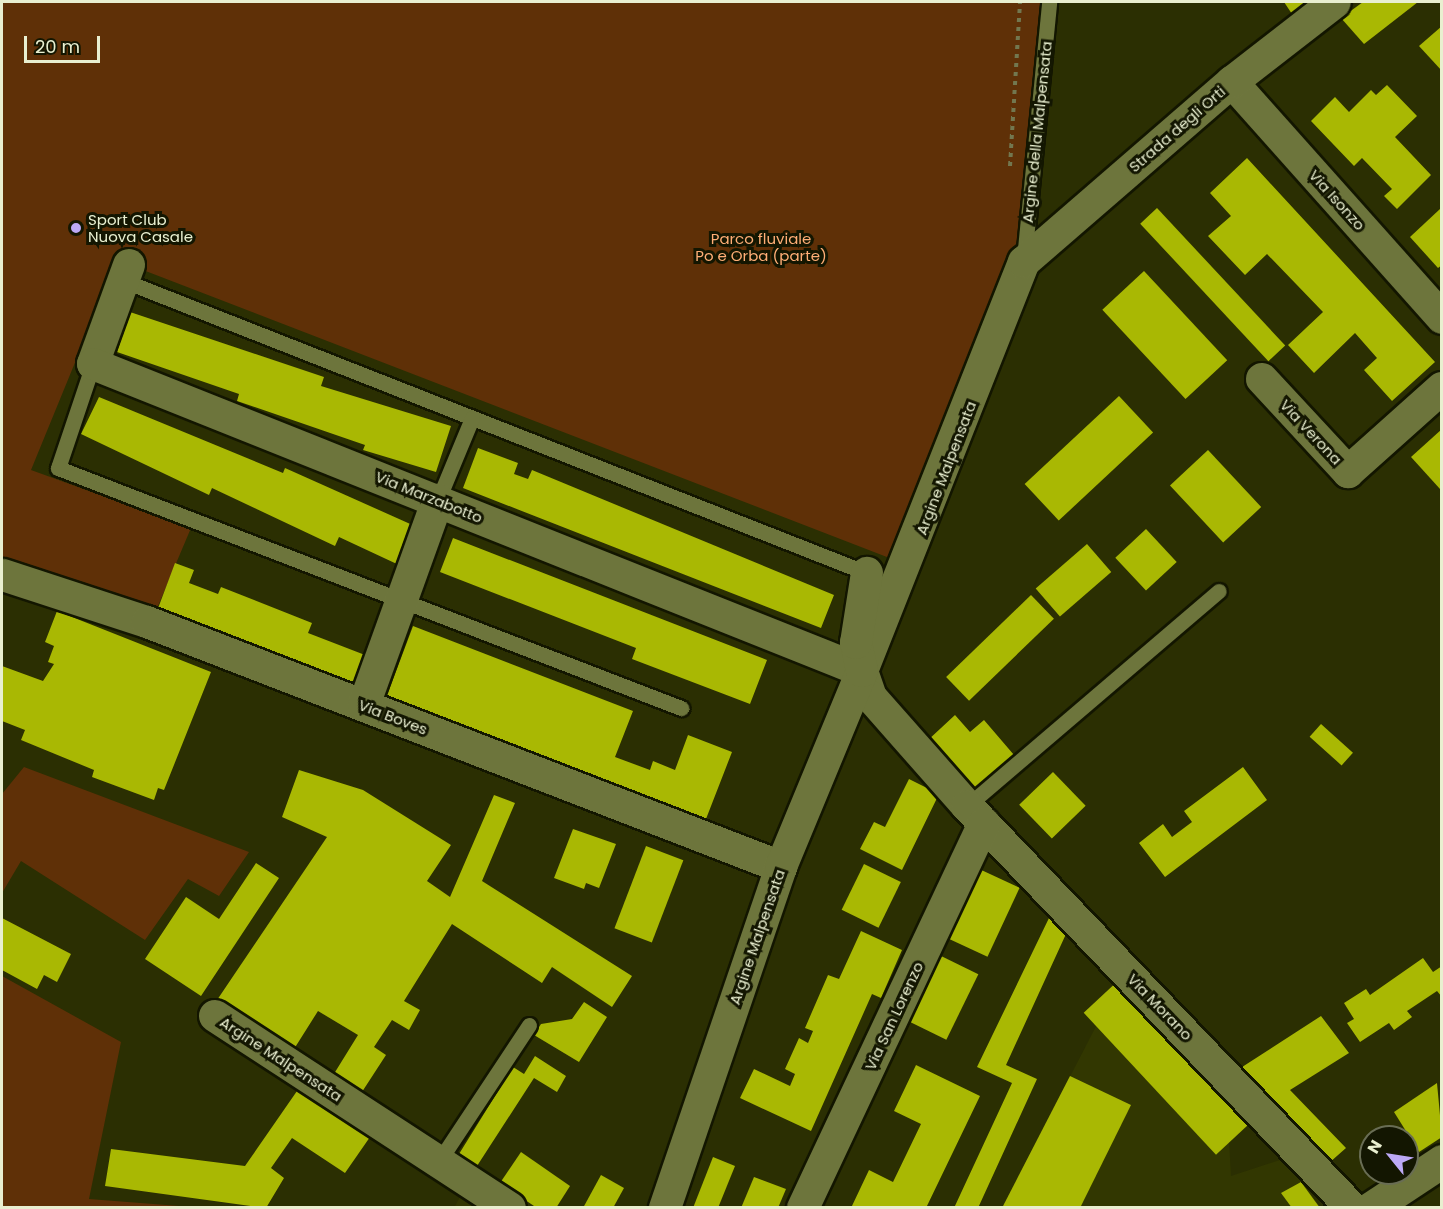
<!DOCTYPE html>
<html>
<head>
<meta charset="utf-8">
<style>
  body { margin:0 }
  #map { position:relative; width:1443px; height:1209px; overflow:hidden; background:#2b2f02; font-family:Poppins,sans-serif }
  div>[style] { position:absolute }
  [style*='--x'] { left:calc(var(--x)*1px); top:calc(var(--y)*1px); width:calc(var(--w)*1px); rotate:calc(var(--a)*1deg) }
  .built>* { inset:0; background:#323701 }
  .green>* { inset:0; background:#5f3007 }
  .building>* { inset:0; background:#a9b803; transform-origin:0 0 }
  .path>* { height:4px; margin-top:-2px; transform-origin:0; background:repeating-linear-gradient(90deg,#72774f 0 4.5px,transparent 0 9px) }
  .roads { filter:drop-shadow(2px 0 #131600) drop-shadow(-2px 0 #131600) drop-shadow(0 2px #131600) drop-shadow(0 -2px #131600) }
  .service>* { height:15px; margin:-7.5px; padding:0 7.5px; transform-origin:7.5px; border-radius:7.5px; background:#6d753c }
  .minor>* { height:32px; margin:-16px; padding:0 16px; transform-origin:16px; border-radius:16px; background:#6d753c }
  .tertiary>* { height:33px; margin:-16.5px; padding:0 16.5px; transform-origin:16.5px; border-radius:16.5px; background:#6d753c }
  .dots>* { width:16px; height:16px; translate:-50% -50%; box-sizing:border-box; border:3px solid #131601; border-radius:50% }
  span { translate:-50% -50%; white-space:nowrap; text-align:center; line-height:1.15; -webkit-text-stroke:6px #131601; paint-order:stroke }
  .street-label { font-size:15px; color:#e9efd0 }
  .poi-label { font-size:15px; color:#e9efd0 }
  .left { translate:0 -50%; text-align:left }
  .park-label { font-size:15px; color:#ffae76 }
  .frame { position:absolute; inset:0; border:3px solid #e9efd0; pointer-events:none }
  .north { position:absolute; left:1359px; top:1125px; width:60px; height:60px; box-sizing:border-box; background:#131601; border:2px solid #696d54; border-radius:50%; rotate:300deg; font-size:16px; font-weight:700; line-height:24px; text-align:center; color:#e9efd0 }
  .north::after { content:''; display:block; margin:auto; width:21px; height:27px; background:#bca9f5; clip-path:polygon(50% 0,100% 100%,50% 72%,0 100%) }
  .scale { position:absolute; left:24px; top:36px; width:76px; height:27px; box-sizing:border-box; border:3px solid #e9efd0; border-top:0; padding-left:8px; font-size:18px; line-height:21px; white-space:nowrap; color:#e9efd0; -webkit-text-stroke:4px #131601; paint-order:stroke }
</style>
</head>
<body>
<div id="map">
  <div class="built">
    <div style="clip-path:polygon(1121px 978px,1254px 1119px,1229px 1140px,1231px 1176px,1286px 1158px,1320px 1207px,1002px 1208px)"></div>
    <div style="clip-path:polygon(462px 1193px,485px 1208px,454px 1208px)"></div>
  </div>
  <div class="green">
    <div style="clip-path:polygon(2px 2px,1051px 2px,1013px 270px,905px 564px,117px 260px,31px 470px,191px 528px,150px 625px,2px 574px)"></div>
    <div style="clip-path:polygon(24px 767px,249px 852px,219px 896px,188px 879px,145px 940px,21px 861px,2px 893px,2px 794px)"></div>
    <div style="clip-path:polygon(2px 976px,121px 1042px,89px 1199px,192px 1207px,2px 1207px)"></div>
  </div>
  <div class="building">
    <div style="clip-path:polygon(1284px 2px,1327px 2px,1288px 32px,1281px 22px,1292px 14px)"></div>
    <div style="clip-path:polygon(1363px 2px,1418px 2px,1364px 44px,1341px 18px)"></div>
    <div style="clip-path:polygon(1442px 26px,1442px 71px,1419px 46px)"></div>
    <div style="clip-path:polygon(1387px 85px,1417px 116px,1395px 137px,1431px 175px,1397px 209px,1384px 196px,1392px 189px,1362px 158px,1354px 166px,1311px 121px,1335px 97px,1349px 112px,1371px 90px,1376px 95px)"></div>
    <div style="clip-path:polygon(1247px 158px,1435px 362px,1392px 401px,1364px 370px,1377px 358px,1355px 333px,1314px 373px,1288px 345px,1323px 312px,1267px 254px,1245px 275px,1208px 236px,1231px 216px,1210px 193px)"></div>
    <div style="left:1157px;top:208px;width:188px;height:23px;rotate:47deg"></div>
    <div style="clip-path:polygon(1440px 209px,1442px 265px,1438px 268px,1410px 237px)"></div>
    <div style="left:1144px;top:271px;width:122px;height:57px;rotate:47deg"></div>
    <div style="clip-path:polygon(130px 312px,324px 377px,321px 386px,451px 426px,436px 472px,363px 450px,365px 445px,237px 401px,239px 394px,117px 352px)"></div>
    <div style="left:1119px;top:396px;width:50px;height:129px;rotate:47deg"></div>
    <div style="clip-path:polygon(99px 397px,283px 473px,285px 468px,417px 527px,399px 565px,339px 537px,335px 546px,212px 488px,209px 495px,81px 434px)"></div>
    <div style="clip-path:polygon(1442px 429px,1442px 487px,1440px 489px,1411px 457px)"></div>
    <div style="clip-path:polygon(478px 448px,518px 463px,514px 474px,528px 479px,532px 470px,834px 595px,821px 628px,463px 488px)"></div>
    <div style="left:1208px;top:450px;width:78px;height:52px;rotate:47deg"></div>
    <div style="left:1146px;top:529px;width:45px;height:42px;rotate:47deg"></div>
    <div style="clip-path:polygon(453px 538px,767px 660px,750px 704px,632px 659px,636px 648px,440px 572px)"></div>
    <div style="left:1087px;top:544px;width:37px;height:68px;rotate:49deg"></div>
    <div style="clip-path:polygon(175px 563px,194px 570px,189px 583px,218px 594px,221px 587px,312px 623px,308px 633px,365px 655px,352px 687px,157px 611px)"></div>
    <div style="left:1031px;top:595px;width:33px;height:118px;rotate:46deg"></div>
    <div style="clip-path:polygon(57px 611px,211px 672px,164px 790px,158px 788px,154px 800px,92px 777px,94px 770px,21px 740px,25px 730px,2px 721px,2px 658px,2px 666px,43px 681px,54px 664px,48px 662px,54px 646px,45px 642px)"></div>
    <div style="clip-path:polygon(413px 626px,633px 711px,615px 757px,650px 770px,653px 761px,675px 770px,688px 735px,732px 752px,706px 819px,386px 698px)"></div>
    <div style="clip-path:polygon(955px 715px,970px 732px,984px 720px,1014px 755px,972px 792px,927px 741px)"></div>
    <div style="left:1321px;top:724px;width:43px;height:17px;rotate:42deg"></div>
    <div style="clip-path:polygon(1243px 767px,1267px 800px,1165px 877px,1139px 843px,1163px 824px,1172px 837px,1192px 822px,1184px 811px)"></div>
    <div style="clip-path:polygon(299px 770px,363px 790px,451px 845px,427px 881px,450px 897px,494px 795px,515px 803px,482px 881px,632px 976px,612px 1007px,552px 967px,542px 983px,452px 924px,404px 1001px,420px 1010px,409px 1030px,392px 1020px,374px 1047px,386px 1055px,360px 1095px,332px 1077px,358px 1035px,318px 1011px,289px 1057px,213px 1006px,327px 837px,282px 817px)"></div>
    <div style="left:1053px;top:772px;width:47px;height:47px;rotate:46deg"></div>
    <div style="clip-path:polygon(909px 779px,939px 794px,902px 870px,860px 849px,874px 822px,885px 827px)"></div>
    <div style="clip-path:polygon(573px 829px,616px 844px,599px 888px,586px 883px,584px 889px,554px 878px)"></div>
    <div style="left:646px;top:846px;width:40px;height:88px;rotate:21deg"></div>
    <div style="clip-path:polygon(256px 863px,279px 878px,201px 996px,145px 959px,186px 897px,219px 919px)"></div>
    <div style="left:864px;top:864px;width:41px;height:51px;rotate:26deg"></div>
    <div style="left:977px;top:868px;width:47px;height:76px;rotate:25deg"></div>
    <div style="clip-path:polygon(2px 918px,71px 954px,57px 982px,44px 975px,37px 989px,2px 970px)"></div>
    <div style="clip-path:polygon(1049px 918px,1066px 934px,1006px 1065px,1037px 1079px,978px 1208px,954px 1208px,1012px 1083px,977px 1067px)"></div>
    <div style="clip-path:polygon(861px 931px,902px 950px,881px 998px,872px 994px,811px 1131px,740px 1098px,754px 1069px,790px 1086px,795px 1074px,785px 1069px,799px 1038px,808px 1043px,813px 1031px,805px 1028px,828px 975px,839px 979px)"></div>
    <div style="left:937px;top:954px;width:46px;height:73px;rotate:26deg"></div>
    <div style="clip-path:polygon(1423px 958px,1433px 972px,1442px 966px,1442px 997px,1437px 991px,1407px 1011px,1412px 1017px,1394px 1030px,1389px 1023px,1360px 1042px,1347px 1023px,1354px 1019px,1344px 1003px,1366px 989px,1370px 995px)"></div>
    <div style="left:1121px;top:978px;width:194px;height:51px;rotate:47deg"></div>
    <div style="clip-path:polygon(584px 1002px,607px 1017px,579px 1062px,534px 1035px,541px 1024px,572px 1019px)"></div>
    <div style="clip-path:polygon(1321px 1016px,1349px 1053px,1290px 1090px,1346px 1148px,1329px 1163px,1239px 1069px)"></div>
    <div style="clip-path:polygon(535px 1056px,566px 1076px,557px 1092px,534px 1078px,477px 1166px,459px 1154px,513px 1067px,524px 1074px)"></div>
    <div style="clip-path:polygon(916px 1065px,980px 1096px,926px 1208px,851px 1208px,869px 1170px,893px 1182px,921px 1124px,894px 1111px)"></div>
    <div style="clip-path:polygon(1070px 1076px,1131px 1105px,1080px 1208px,1002px 1208px)"></div>
    <div style="clip-path:polygon(1437px 1083px,1442px 1137px,1419px 1152px,1394px 1112px)"></div>
    <div style="clip-path:polygon(297px 1091px,370px 1137px,345px 1173px,292px 1138px,271px 1168px,284px 1178px,266px 1208px,105px 1186px,111px 1149px,245px 1166px)"></div>
    <div style="clip-path:polygon(521px 1152px,570px 1186px,556px 1208px,537px 1208px,500px 1183px)"></div>
    <div style="clip-path:polygon(713px 1157px,735px 1166px,718px 1208px,693px 1208px)"></div>
    <div style="clip-path:polygon(601px 1175px,624px 1188px,613px 1208px,583px 1208px)"></div>
    <div style="clip-path:polygon(754px 1177px,786px 1189px,778px 1208px,741px 1208px)"></div>
    <div style="clip-path:polygon(1301px 1182px,1320px 1208px,1292px 1208px,1281px 1193px)"></div>
  </div>
  <div class="path">
    <div style="--x:1010;--y:166;--w:164;--a:-86.5"></div>
  </div>
  <div class="roads">
    <div class="service">
      <div style="--x:1024;--y:259;--w:258;--a:-84.4"></div>
      <div style="--x:122;--y:280;--w:801;--a:21.47"></div>
      <div style="--x:93;--y:364;--w:110;--a:108.6"></div>
      <div style="--x:58;--y:468;--w:668;--a:21.07"></div>
      <div style="--x:438;--y:500;--w:89;--a:-67.5"></div>
      <div style="--x:967;--y:806;--w:331;--a:-40.5"></div>
      <div style="--x:439;--y:1161;--w:163;--a:-56.5"></div>
    </div>
    <div class="minor">
      <div style="--x:1232;--y:82;--w:316;--a:48.3"></div>
      <div style="--x:129;--y:265;--w:105;--a:110"></div>
      <div style="--x:93;--y:364;--w:828;--a:21.76"></div>
      <div style="--x:1262;--y:379;--w:127;--a:47.2"></div>
      <div style="--x:1348;--y:472;--w:126;--a:-41.8"></div>
      <div style="--x:3;--y:575;--w:151;--a:18.1"></div>
      <div style="--x:147;--y:622;--w:680;--a:21.13"></div>
      <div style="--x:862;--y:671;--w:440;--a:-68.4"></div>
      <div style="--x:1024;--y:262;--w:275;--a:-40.9"></div>
      <div style="--x:1232;--y:82;--w:130;--a:-37.8"></div>
      <div style="--x:862;--y:671;--w:28;--a:71"></div>
      <div style="--x:871;--y:697;--w:145;--a:48.6"></div>
      <div style="--x:967;--y:806;--w:557;--a:46.24"></div>
      <div style="--x:364;--y:705;--w:218;--a:-70.2"></div>
      <div style="--x:215;--y:1016;--w:352;--a:33.1"></div>
      <div style="--x:665;--y:1208;--w:360;--a:-71.2"></div>
      <div style="--x:781;--y:867;--w:212;--a:-67.5"></div>
      <div style="--x:862;--y:671;--w:29;--a:-102"></div>
      <div style="--x:856;--y:643;--w:71;--a:-81.1"></div>
      <div style="--x:803;--y:1208;--w:425;--a:-64.8"></div>
    </div>
    <div class="tertiary">
      <div style="--x:1371;--y:1208;--w:85;--a:-33.5"></div>
    </div>
  </div>
  <div class="dots">
    <div style="left:76px;top:228px;background:#bca9f5"></div>
  </div>
  <div class="street-label">
    <span style="left:1177px;top:129px;rotate:-41deg">Strada degli Orti</span>
    <span style="left:1037px;top:132px;rotate:-84deg">Argine della Malpensata</span>
    <span style="left:1337px;top:200px;rotate:48deg">Via Isonzo</span>
    <span style="left:1311px;top:432px;rotate:47deg">Via Verona</span>
    <span style="left:946px;top:468px;rotate:-69deg">Argine Malpensata</span>
    <span style="left:429px;top:497px;rotate:22deg">Via Marzabotto</span>
    <span style="left:393px;top:717px;rotate:21deg">Via Boves</span>
    <span style="left:757px;top:937px;rotate:-71deg">Argine Malpensata</span>
    <span style="left:1160px;top:1007px;rotate:46deg">Via Morano</span>
    <span style="left:894px;top:1016px;rotate:-65deg">Via San Lorenzo</span>
    <span style="left:281px;top:1059px;rotate:33deg">Argine Malpensata</span>
  </div>
  <div class="poi-label">
    <span class="left" style="left:88px;top:228px">Sport Club<br>Nuova Casale</span>
  </div>
  <div class="park-label">
    <span style="left:761px;top:247px">Parco fluviale<br>Po e Orba (parte)</span>
  </div>
  <div class="frame"></div>
  <div class="north">N</div>
  <div class="scale">20 m</div>
</div>
</body>
</html>
